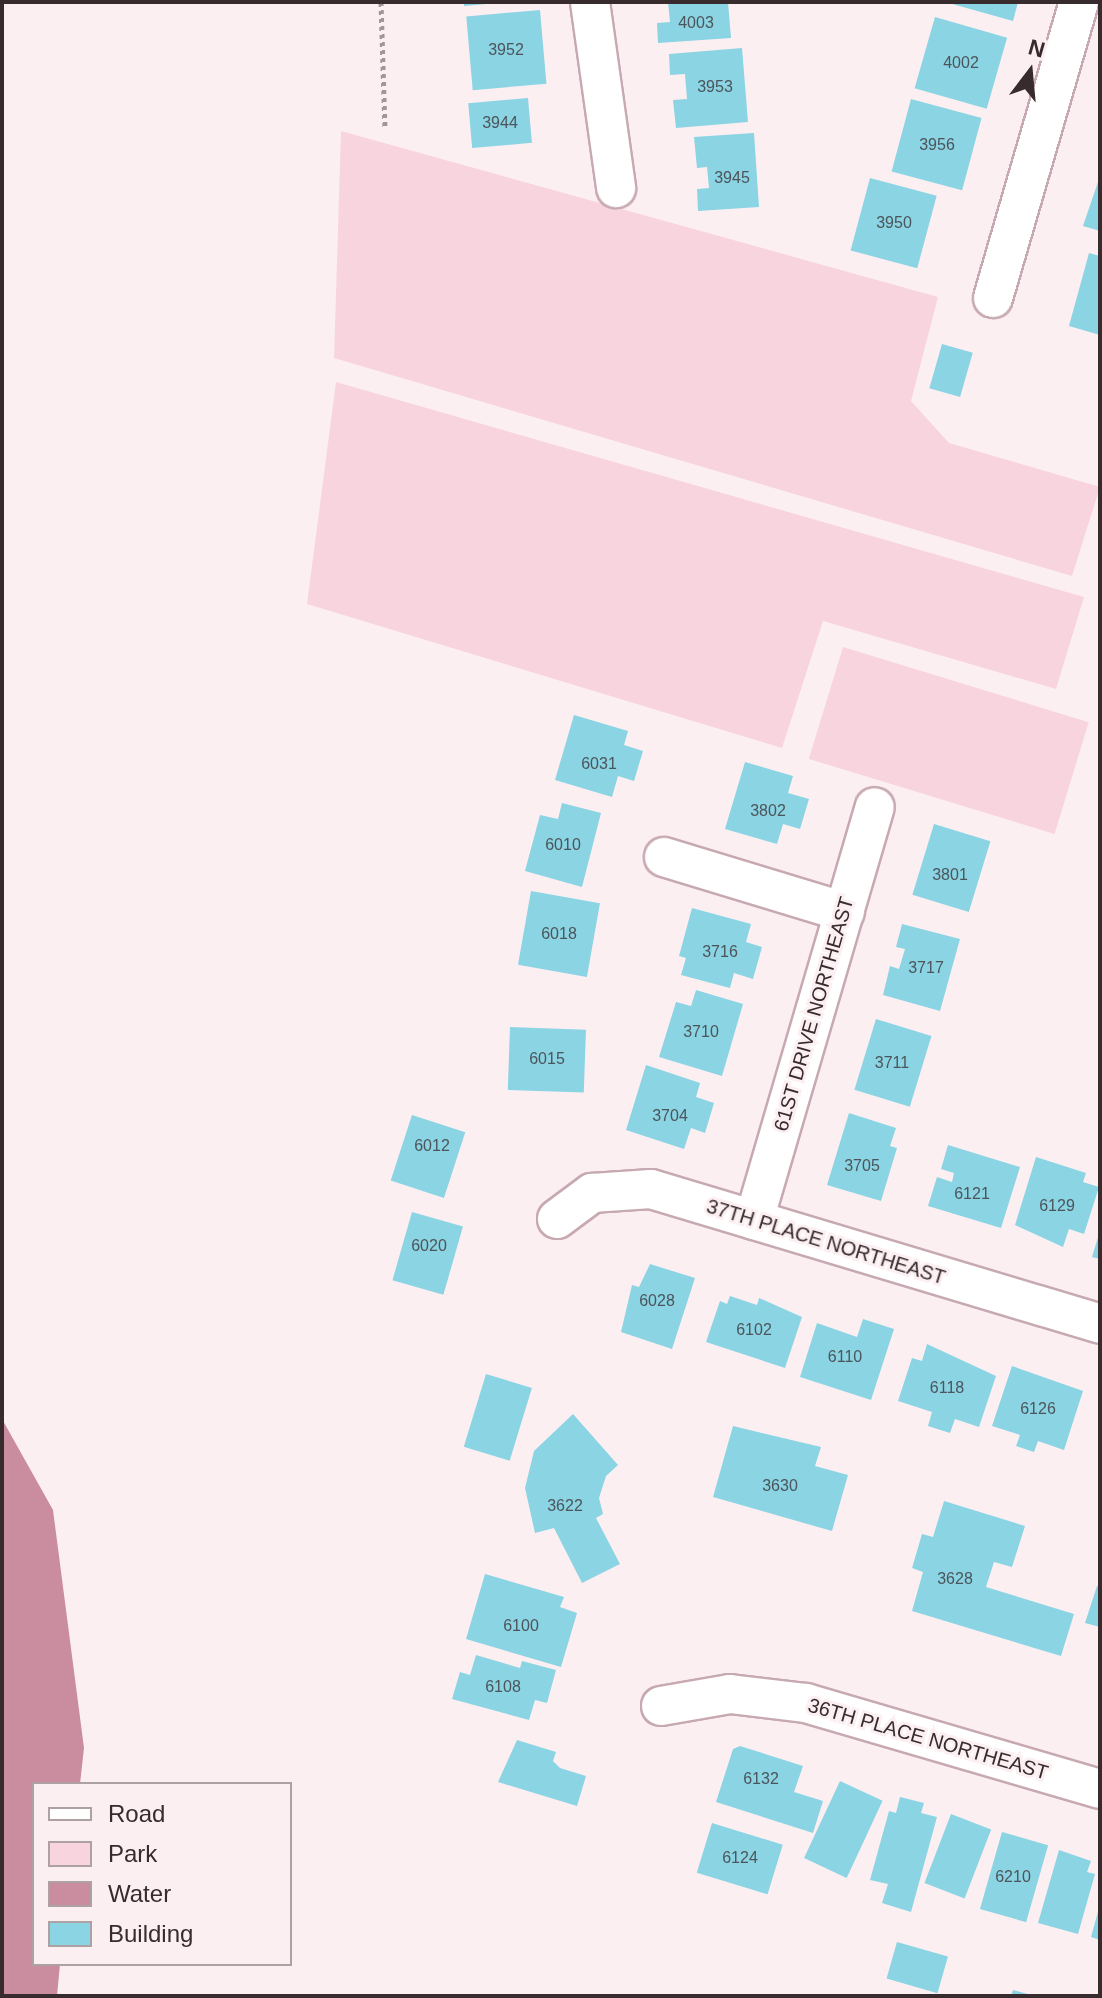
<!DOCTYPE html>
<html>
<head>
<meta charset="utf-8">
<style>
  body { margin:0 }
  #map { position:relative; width:1102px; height:1998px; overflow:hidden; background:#fceff2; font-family:Arial,sans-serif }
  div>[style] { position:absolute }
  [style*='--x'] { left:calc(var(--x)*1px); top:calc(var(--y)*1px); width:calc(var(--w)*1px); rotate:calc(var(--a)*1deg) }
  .green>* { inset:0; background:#f8d5de; transform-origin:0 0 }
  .water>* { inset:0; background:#c98d9f }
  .building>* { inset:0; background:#8ad4e3; transform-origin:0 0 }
  .path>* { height:5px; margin-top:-2.5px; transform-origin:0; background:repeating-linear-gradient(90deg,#a29699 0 4px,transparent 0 8px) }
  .roads { filter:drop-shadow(2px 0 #c7a9b1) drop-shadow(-2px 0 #c7a9b1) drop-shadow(0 2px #c7a9b1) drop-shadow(0 -2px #c7a9b1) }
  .street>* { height:38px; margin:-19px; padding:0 19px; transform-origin:19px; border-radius:19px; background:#fff }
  span { translate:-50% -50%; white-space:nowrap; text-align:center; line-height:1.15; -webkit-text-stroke:6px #fceff2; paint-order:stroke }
  .number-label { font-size:16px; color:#4c555b }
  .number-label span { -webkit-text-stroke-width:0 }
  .street-label { font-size:20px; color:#372b2e }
  .frame { position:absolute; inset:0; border:4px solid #372b2e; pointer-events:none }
  .legend { position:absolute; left:32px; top:1782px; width:260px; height:184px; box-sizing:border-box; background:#fceff2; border:2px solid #ada1a4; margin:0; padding:10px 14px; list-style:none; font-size:24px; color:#372b2e }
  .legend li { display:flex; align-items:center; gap:16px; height:40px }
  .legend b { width:40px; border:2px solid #ada1a4 }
  .north { position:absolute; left:990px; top:32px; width:80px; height:80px; -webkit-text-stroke:6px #fceff2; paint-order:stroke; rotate:16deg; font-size:22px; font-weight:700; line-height:32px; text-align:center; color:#372b2e }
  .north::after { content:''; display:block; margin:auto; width:28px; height:36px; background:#372b2e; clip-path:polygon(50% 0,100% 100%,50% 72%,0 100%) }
</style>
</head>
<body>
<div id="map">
  <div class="green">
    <div style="clip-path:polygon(341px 131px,938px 297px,911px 401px,949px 443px,1100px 487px,1072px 576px,334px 358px)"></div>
    <div style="clip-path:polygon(336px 382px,1084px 597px,1056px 689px,823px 621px,782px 748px,307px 604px)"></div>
    <div style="left:843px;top:647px;width:257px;height:117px;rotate:17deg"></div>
  </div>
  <div class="water">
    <div style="clip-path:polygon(2px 1419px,53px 1510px,84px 1748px,80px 1784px,34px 1784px,34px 1964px,60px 1964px,57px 1996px,2px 1996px)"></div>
  </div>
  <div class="building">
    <div style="clip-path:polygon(464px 2px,486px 2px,486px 4px,464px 6px)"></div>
    <div style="clip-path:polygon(668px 2px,728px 2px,731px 38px,658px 43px,657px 23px,670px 22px)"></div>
    <div style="clip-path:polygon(945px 2px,1018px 2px,1013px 21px)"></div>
    <div style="left:540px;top:10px;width:74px;height:74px;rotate:85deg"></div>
    <div style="left:935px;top:17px;width:75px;height:74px;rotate:16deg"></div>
    <div style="clip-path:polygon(742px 48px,748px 122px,676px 128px,673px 100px,687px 99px,685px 74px,670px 75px,669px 54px)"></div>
    <div style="left:528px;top:98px;width:45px;height:60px;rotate:85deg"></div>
    <div style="left:911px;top:99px;width:73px;height:75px;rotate:15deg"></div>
    <div style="clip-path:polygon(754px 133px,759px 207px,698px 211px,697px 189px,709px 188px,707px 167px,697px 168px,694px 137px)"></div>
    <div style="clip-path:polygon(1100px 176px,1100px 231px,1083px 226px)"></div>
    <div style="left:870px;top:178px;width:69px;height:75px;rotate:15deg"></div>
    <div style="clip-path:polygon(1089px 253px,1100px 256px,1100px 335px,1069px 326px)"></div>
    <div style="left:942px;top:344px;width:32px;height:46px;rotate:16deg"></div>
    <div style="clip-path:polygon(574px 715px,628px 731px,624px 745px,643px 751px,634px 781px,618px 776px,612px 797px,555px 780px)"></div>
    <div style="clip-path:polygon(745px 762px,793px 776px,788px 793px,809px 799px,800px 829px,783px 824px,777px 844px,725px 829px)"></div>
    <div style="clip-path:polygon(562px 803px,601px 813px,582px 887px,525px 871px,540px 815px,558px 819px)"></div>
    <div style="left:934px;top:824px;width:59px;height:74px;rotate:17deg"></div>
    <div style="left:531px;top:891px;width:70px;height:75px;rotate:10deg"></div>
    <div style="clip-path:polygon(692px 908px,751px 924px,746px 942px,762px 947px,753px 979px,734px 973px,730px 988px,681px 975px,686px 958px,679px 956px)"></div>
    <div style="clip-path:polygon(902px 924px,960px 939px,940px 1011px,883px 995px,890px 966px,899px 969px,905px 949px,896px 947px)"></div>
    <div style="clip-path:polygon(696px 990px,743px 1004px,722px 1076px,659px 1057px,676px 1002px,691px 1006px)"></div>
    <div style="left:876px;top:1019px;width:58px;height:74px;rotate:17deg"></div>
    <div style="left:510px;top:1027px;width:76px;height:63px;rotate:2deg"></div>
    <div style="clip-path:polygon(646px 1065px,700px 1083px,696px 1097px,714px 1103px,705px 1133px,691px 1128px,684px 1149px,626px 1130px)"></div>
    <div style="clip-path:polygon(849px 1113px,896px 1128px,890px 1146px,897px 1148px,881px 1201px,827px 1185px)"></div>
    <div style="left:412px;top:1115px;width:56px;height:69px;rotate:18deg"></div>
    <div style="clip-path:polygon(948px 1145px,1020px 1167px,1001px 1228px,928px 1206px,937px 1177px,952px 1182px,954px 1173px,941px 1169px)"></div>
    <div style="clip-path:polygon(1036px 1157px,1086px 1173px,1083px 1182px,1099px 1187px,1084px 1234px,1069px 1229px,1063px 1247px,1015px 1225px)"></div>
    <div style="left:412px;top:1212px;width:53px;height:71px;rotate:16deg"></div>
    <div style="clip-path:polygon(1099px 1234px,1100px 1235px,1100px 1259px,1092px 1257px)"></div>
    <div style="clip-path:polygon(650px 1264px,695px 1278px,672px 1349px,621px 1332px,632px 1285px,639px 1287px)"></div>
    <div style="clip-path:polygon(730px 1296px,757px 1305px,759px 1298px,802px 1317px,785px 1368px,706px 1342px,720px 1301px,727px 1304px)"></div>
    <div style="clip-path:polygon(863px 1319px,894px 1329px,871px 1400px,800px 1377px,817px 1323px,857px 1337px)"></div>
    <div style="clip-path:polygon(927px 1344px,996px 1376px,979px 1427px,955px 1419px,950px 1433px,928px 1426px,932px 1412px,898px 1401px,912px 1358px,922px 1361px)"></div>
    <div style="clip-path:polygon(1012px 1366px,1083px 1391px,1064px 1450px,1038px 1441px,1034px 1452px,1016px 1446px,1020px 1435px,992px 1426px)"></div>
    <div style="left:486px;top:1374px;width:48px;height:76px;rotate:17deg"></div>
    <div style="clip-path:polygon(573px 1414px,618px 1465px,606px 1476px,599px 1498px,603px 1514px,596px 1518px,620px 1564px,582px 1583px,554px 1528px,535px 1533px,525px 1488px,534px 1451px)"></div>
    <div style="clip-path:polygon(733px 1426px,821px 1447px,815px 1466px,848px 1475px,832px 1531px,713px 1497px)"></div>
    <div style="clip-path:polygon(944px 1501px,1025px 1526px,1012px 1567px,994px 1562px,986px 1587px,1074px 1614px,1061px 1656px,912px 1611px,923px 1572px,912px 1568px,922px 1534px,933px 1537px)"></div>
    <div style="clip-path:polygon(485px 1574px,564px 1597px,560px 1607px,577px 1613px,561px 1667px,466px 1639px)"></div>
    <div style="clip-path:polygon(1097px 1586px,1100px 1587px,1100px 1627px,1085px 1623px)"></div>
    <div style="clip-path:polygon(476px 1655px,520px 1668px,522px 1661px,556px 1670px,547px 1703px,535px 1700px,529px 1720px,452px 1699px,460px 1672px,470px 1675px)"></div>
    <div style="clip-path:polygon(517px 1740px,556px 1752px,553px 1761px,560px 1768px,586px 1776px,577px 1806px,498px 1782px)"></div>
    <div style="clip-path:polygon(740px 1746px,803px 1766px,794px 1792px,823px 1801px,813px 1833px,716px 1802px,733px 1749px)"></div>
    <div style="left:840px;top:1781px;width:47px;height:85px;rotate:25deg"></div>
    <div style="clip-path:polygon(900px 1797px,924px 1803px,921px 1813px,937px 1817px,911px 1912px,882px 1903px,888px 1884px,870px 1880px,889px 1811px,896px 1813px)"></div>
    <div style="left:951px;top:1814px;width:43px;height:74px;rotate:21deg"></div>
    <div style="left:712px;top:1823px;width:74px;height:52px;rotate:17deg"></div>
    <div style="left:1002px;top:1832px;width:48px;height:80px;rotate:16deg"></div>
    <div style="clip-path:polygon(1059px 1850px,1091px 1861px,1087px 1872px,1095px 1874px,1078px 1934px,1038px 1923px)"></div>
    <div style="clip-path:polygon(1099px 1908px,1100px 1908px,1100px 1940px,1091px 1937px)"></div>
    <div style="left:897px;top:1942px;width:53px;height:38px;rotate:16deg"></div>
    <div style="clip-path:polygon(1013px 1990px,1031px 1995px,1031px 1996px,1011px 1996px)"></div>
  </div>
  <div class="path">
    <div style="--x:381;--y:2;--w:127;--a:88.2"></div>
  </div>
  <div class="roads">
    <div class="street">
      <div style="--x:590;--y:2;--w:188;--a:82"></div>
      <div style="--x:993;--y:298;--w:308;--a:-73.8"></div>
      <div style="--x:664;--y:857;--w:189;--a:16.9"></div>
      <div style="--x:557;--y:1219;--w:44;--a:-36.6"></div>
      <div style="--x:592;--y:1193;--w:59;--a:-3.9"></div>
      <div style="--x:651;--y:1189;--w:469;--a:16.7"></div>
      <div style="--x:754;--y:1220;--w:430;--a:-73.7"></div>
      <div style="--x:661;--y:1706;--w:70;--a:-9.9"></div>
      <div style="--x:730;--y:1694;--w:77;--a:6.8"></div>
      <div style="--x:806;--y:1703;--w:306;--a:16.3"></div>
    </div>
  </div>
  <div class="number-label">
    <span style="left:696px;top:23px">4003</span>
    <span style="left:506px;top:50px">3952</span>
    <span style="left:961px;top:63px">4002</span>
    <span style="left:715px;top:87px">3953</span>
    <span style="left:500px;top:123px">3944</span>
    <span style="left:937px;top:145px">3956</span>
    <span style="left:732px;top:178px">3945</span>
    <span style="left:894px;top:223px">3950</span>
    <span style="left:599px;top:764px">6031</span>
    <span style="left:768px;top:811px">3802</span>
    <span style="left:563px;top:845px">6010</span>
    <span style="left:950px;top:875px">3801</span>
    <span style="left:559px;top:934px">6018</span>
    <span style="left:720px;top:952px">3716</span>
    <span style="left:926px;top:968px">3717</span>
    <span style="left:701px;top:1032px">3710</span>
    <span style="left:547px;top:1059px">6015</span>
    <span style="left:892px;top:1063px">3711</span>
    <span style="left:670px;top:1116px">3704</span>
    <span style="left:432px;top:1146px">6012</span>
    <span style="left:862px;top:1166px">3705</span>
    <span style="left:972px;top:1194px">6121</span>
    <span style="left:1057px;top:1206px">6129</span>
    <span style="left:429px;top:1246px">6020</span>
    <span style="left:657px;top:1301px">6028</span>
    <span style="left:754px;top:1330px">6102</span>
    <span style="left:845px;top:1357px">6110</span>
    <span style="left:947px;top:1388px">6118</span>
    <span style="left:1038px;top:1409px">6126</span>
    <span style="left:780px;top:1486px">3630</span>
    <span style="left:565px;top:1506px">3622</span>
    <span style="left:955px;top:1579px">3628</span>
    <span style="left:521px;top:1626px">6100</span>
    <span style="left:503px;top:1687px">6108</span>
    <span style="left:761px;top:1779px">6132</span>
    <span style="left:740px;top:1858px">6124</span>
    <span style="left:1013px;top:1877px">6210</span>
  </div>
  <div class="street-label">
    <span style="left:814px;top:1014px;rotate:-74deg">61ST DRIVE NORTHEAST</span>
    <span style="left:826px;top:1242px;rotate:17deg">37TH PLACE NORTHEAST</span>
    <span style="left:928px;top:1739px;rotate:16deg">36TH PLACE NORTHEAST</span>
  </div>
  <div class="frame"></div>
  <ul class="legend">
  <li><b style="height:10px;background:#fff"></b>Road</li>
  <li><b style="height:22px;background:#f8d5de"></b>Park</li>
  <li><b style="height:22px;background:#c98d9f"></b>Water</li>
  <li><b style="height:22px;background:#8ad4e3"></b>Building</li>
  </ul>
  <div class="north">N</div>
</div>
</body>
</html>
